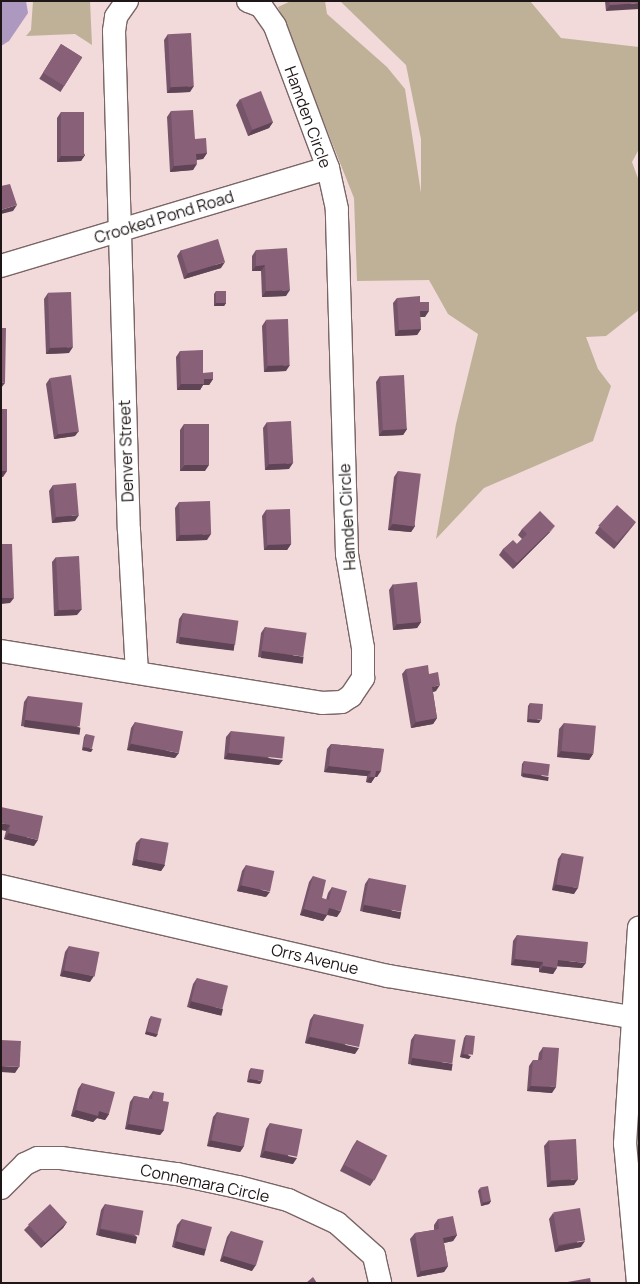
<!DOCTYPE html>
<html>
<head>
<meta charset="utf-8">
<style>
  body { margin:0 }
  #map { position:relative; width:640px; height:1284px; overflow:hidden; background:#f2d9da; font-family:Manrope,sans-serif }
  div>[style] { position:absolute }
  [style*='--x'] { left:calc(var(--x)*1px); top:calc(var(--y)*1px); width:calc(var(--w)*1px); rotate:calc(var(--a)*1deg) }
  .green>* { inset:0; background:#bfb197 }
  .water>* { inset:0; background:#ad98c0 }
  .roads { filter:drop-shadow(1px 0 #7b6566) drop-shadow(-1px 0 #7b6566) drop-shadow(0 1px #7b6566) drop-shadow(0 -1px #7b6566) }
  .minor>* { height:22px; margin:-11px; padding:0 11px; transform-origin:11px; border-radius:11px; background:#fff }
  .wall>* { inset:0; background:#755368; transform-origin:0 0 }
  .shaded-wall>* { inset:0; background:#5f4455; transform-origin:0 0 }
  .building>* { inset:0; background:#886179; transform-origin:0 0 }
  span { translate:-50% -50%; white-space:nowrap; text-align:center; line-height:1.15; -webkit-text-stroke:4px #fff; paint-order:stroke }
  .street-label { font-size:16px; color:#1f1717 }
  .frame { position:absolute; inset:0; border:2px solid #1f1717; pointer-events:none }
</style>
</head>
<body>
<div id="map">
  <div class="green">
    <div style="clip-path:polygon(33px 1px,90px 1px,92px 45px,75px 34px,26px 36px,31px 30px)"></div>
    <div style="clip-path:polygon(291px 1px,325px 1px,327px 14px,387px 67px,405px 89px,421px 193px,421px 139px,406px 65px,340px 1px,530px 1px,561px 38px,639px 47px,639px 149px,632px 162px,639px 181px,639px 310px,606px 336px,586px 337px,598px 369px,611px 386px,593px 441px,484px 488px,436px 539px,456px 424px,478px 334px,448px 314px,429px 280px,357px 281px,354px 198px,278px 7px)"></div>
  </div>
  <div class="water">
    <div style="clip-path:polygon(1px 1px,26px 1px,28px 13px,9px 41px,1px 46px)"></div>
  </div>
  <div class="roads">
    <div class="minor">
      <div style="--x:127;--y:1;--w:19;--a:125"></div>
      <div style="--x:116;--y:17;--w:14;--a:98"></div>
      <div style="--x:114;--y:31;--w:499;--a:88.3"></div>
      <div style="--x:129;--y:530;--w:142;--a:86.8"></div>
      <div style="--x:1;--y:266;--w:341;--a:-16.7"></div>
      <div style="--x:1;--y:651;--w:325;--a:9.2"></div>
      <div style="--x:322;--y:703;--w:20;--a:-3"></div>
      <div style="--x:342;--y:702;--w:11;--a:-34"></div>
      <div style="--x:351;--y:696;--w:22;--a:-56"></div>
      <div style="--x:363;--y:678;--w:30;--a:-90"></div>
      <div style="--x:363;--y:648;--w:95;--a:-99.7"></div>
      <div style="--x:347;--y:554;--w:345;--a:-91.7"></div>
      <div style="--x:337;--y:209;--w:42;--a:-102.4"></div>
      <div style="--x:328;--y:168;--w:152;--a:-110.5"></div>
      <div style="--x:275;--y:26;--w:24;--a:-125"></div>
      <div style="--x:261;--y:6;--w:14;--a:-159"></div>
      <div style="--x:1;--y:886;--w:397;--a:13.1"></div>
      <div style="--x:388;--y:976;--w:246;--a:9.6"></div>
      <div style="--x:1;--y:1188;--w:34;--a:-45"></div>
      <div style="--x:25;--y:1164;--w:14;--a:-25"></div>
      <div style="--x:38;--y:1158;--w:23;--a:0"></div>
      <div style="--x:61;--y:1158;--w:117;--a:7.9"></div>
      <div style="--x:177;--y:1174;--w:62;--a:12"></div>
      <div style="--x:238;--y:1187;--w:52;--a:14.6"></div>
      <div style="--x:288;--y:1200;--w:54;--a:25.1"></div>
      <div style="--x:337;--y:1223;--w:50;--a:41.7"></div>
      <div style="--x:374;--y:1256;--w:28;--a:77"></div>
      <div style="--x:638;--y:1283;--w:140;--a:-95.3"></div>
      <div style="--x:625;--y:1144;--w:217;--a:-86.3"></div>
    </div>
  </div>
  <div class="wall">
    <div style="clip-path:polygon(605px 1px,639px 1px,606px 11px)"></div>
    <div style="clip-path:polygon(168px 34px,190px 92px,167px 93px,164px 40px)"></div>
    <div style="left:61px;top:44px;width:25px;height:41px;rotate:32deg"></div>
    <div style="clip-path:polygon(240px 99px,273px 122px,269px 128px,248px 136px,236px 105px)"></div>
    <div style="clip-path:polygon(171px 111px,207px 153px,203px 159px,197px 160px,193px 170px,170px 172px,167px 117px)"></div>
    <div style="clip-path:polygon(61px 112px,85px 155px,81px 161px,57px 162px,57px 118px)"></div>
    <div style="clip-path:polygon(181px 250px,221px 268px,184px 279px,177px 256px)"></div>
    <div style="clip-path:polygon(256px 250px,286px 296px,262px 297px,261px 271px,252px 271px,252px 256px)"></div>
    <div style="clip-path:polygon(216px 291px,226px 303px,224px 306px,214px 306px,214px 294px)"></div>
    <div style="clip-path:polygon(48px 293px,69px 353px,46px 354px,44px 299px)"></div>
    <div style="clip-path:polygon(397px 298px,420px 302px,425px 317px,420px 317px,421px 329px,417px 335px,395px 336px,393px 303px)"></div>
    <div style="clip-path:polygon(266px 320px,286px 371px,264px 372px,262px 326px)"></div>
    <div style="clip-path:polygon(180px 351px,203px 373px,213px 379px,209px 385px,203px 385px,200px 390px,177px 390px,176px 357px)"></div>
    <div style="clip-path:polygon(380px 376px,407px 429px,403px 435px,379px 436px,376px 382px)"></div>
    <div style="clip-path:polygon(50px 378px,75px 436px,54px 439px,46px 384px)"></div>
    <div style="clip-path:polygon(267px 422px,289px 469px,265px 470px,263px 428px)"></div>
    <div style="clip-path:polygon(184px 424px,205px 471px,180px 471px,180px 430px)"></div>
    <div style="clip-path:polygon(398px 471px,415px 526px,411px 532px,388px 530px,394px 477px)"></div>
    <div style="clip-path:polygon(53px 485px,75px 521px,52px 523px,49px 491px)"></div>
    <div style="clip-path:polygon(179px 502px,207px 540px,176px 541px,175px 508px)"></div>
    <div style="clip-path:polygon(266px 510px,291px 544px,287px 550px,264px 550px,262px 516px)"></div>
    <div style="clip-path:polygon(636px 522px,614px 549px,595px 533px,599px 527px)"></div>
    <div style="clip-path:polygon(522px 529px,550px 532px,513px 569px,499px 555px,503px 549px,517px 544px,522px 539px,518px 535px)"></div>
    <div style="clip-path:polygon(56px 557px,77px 615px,54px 616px,52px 562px)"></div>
    <div style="clip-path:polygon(393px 584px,421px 622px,417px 628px,393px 630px,389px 590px)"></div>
    <div style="clip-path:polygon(183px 613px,235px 644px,231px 650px,176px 643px,179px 619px)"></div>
    <div style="clip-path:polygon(265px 627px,300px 663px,258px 657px,261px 633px)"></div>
    <div style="clip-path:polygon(406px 669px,429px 674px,436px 691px,433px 692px,437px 718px,433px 724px,411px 728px,402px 674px)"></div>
    <div style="clip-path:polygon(28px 696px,80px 728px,76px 734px,21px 726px,24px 702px)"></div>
    <div style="clip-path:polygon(530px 703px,539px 723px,527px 722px,528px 706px)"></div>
    <div style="clip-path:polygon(135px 722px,175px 758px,127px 750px,131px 728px)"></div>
    <div style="clip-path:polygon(564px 723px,593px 754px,589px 760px,557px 757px,559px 729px)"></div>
    <div style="clip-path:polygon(231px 731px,279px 765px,224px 759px,226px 737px)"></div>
    <div style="clip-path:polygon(86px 734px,91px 752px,82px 750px,84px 737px)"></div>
    <div style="clip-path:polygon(331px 744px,384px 749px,377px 777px,375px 777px,371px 783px,366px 782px,367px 776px,324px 772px,327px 749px)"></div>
    <div style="clip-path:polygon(524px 761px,547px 780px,521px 776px,522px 764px)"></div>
    <div style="clip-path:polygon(1px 807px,34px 846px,4px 839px,6px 831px)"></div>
    <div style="clip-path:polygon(141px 838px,165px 865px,161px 871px,132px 865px,136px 843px)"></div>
    <div style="clip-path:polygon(562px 853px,574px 894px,552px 890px,558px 859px)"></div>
    <div style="clip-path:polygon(246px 865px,266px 897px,237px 891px,242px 871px)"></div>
    <div style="clip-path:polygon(313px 876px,322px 898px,326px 900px,328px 893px,332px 887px,337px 917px,327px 915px,323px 921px,300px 915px,309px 882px)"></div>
    <div style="clip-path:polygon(369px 878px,397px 918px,360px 911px,365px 884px)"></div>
    <div style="clip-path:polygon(517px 935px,582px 968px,557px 966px,553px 974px,539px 972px,539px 968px,511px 965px,513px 941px)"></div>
    <div style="clip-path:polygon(69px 946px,90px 982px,60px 976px,65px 952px)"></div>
    <div style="clip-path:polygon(197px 978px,219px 1015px,187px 1007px,193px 984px)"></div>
    <div style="clip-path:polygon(314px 1014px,355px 1054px,305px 1043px,310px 1020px)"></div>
    <div style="clip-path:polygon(151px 1016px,156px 1037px,145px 1034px,149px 1019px)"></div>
    <div style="clip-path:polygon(415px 1034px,449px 1070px,408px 1064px,411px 1040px)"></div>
    <div style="clip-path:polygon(466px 1035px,469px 1059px,460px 1057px,464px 1038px)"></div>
    <div style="clip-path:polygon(543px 1047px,552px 1093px,527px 1091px,529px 1066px,533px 1060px,538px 1060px,539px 1053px)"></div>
    <div style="clip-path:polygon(251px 1068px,260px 1084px,247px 1082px,249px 1071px)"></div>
    <div style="clip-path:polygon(82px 1083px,109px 1114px,105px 1120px,97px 1118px,93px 1122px,71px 1116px,78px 1089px)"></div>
    <div style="clip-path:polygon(153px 1091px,163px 1101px,164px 1130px,160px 1135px,125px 1129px,130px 1102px,134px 1096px,149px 1099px,149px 1097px)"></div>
    <div style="clip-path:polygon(217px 1112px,244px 1146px,240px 1152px,207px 1146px,213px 1117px)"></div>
    <div style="clip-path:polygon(270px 1123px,293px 1164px,260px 1157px,266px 1129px)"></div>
    <div style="clip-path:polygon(357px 1140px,374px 1180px,370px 1186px,340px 1171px,353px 1146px)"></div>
    <div style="clip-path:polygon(549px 1140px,574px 1185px,547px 1187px,544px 1146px)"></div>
    <div style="clip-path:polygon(480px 1188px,491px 1201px,489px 1204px,481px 1206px,478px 1191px)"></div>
    <div style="clip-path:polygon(105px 1204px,137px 1237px,133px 1243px,96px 1235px,101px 1210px)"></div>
    <div style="clip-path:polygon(553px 1213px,581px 1247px,555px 1252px,549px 1219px)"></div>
    <div style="clip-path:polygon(182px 1219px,206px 1249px,202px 1255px,172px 1247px,177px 1225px)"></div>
    <div style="clip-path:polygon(438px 1219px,457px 1235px,453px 1241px,444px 1243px,448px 1266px,444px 1272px,417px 1277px,410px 1239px,415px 1233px,434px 1230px,434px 1225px)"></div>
    <div style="clip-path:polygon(67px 1222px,63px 1228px,41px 1248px,24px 1230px,29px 1225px)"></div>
    <div style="clip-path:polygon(231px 1231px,252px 1271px,220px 1261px,227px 1237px)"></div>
  </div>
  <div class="shaded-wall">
    <div style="clip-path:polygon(639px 3px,639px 9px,606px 11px,610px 5px)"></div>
    <div style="clip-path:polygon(194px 86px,190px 92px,167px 93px,171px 87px)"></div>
    <div style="clip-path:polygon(273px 122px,269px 128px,248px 136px,252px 130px)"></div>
    <div style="clip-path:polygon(207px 153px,203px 159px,192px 160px,196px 154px)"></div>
    <div style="clip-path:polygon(85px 155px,81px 161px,57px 162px,61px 156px)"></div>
    <div style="clip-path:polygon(197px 164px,193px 170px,170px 172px,174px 166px)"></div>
    <div style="clip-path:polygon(17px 205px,13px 211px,1px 214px,1px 210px)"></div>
    <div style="clip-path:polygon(225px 262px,221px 268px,184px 279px,188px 273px)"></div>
    <div style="clip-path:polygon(265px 265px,261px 271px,252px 271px,256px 266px)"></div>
    <div style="clip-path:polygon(290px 290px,286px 296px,262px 297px,266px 291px)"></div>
    <div style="clip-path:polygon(216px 303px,226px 303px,224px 306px,214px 306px)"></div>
    <div style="clip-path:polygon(420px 311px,429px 311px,425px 317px,416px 317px)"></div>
    <div style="clip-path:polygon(421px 329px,417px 335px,395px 336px,399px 330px)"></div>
    <div style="clip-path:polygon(73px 347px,69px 353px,46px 354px,50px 348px)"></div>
    <div style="clip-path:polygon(290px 365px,286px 371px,264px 372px,268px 366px)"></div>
    <div style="clip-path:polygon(204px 379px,213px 379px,209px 385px,203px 385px,200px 390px,177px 390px,181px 384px)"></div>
    <div style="clip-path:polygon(1px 382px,5px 383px,1px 388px)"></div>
    <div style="clip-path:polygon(407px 429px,403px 435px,379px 436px,383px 430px)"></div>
    <div style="clip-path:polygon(79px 431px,75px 436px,54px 439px,58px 434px)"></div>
    <div style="clip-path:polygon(293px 463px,289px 469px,265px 470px,269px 464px)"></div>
    <div style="clip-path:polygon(185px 465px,209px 465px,205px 471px,180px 471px)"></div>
    <div style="clip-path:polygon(1px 471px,7px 471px,3px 477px,1px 477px)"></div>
    <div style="clip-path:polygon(79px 515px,75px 521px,52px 523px,56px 517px)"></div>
    <div style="clip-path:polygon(636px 522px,632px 527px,614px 549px,618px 543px)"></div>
    <div style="clip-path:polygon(393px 524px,415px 526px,411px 532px,388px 530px)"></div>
    <div style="clip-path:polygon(555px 526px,550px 532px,513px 569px,517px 563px)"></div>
    <div style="clip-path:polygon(211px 534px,207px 540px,176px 541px,180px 535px)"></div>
    <div style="clip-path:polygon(291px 544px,287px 550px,264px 550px,268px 545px)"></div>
    <div style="clip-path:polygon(1px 598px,14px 598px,10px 603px,1px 604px)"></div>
    <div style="clip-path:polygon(82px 609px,77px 615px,54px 616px,58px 610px)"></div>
    <div style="clip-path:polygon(421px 622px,417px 628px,393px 630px,397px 624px)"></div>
    <div style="left:180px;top:637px;width:55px;height:7px;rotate:7deg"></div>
    <div style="left:262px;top:651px;width:42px;height:7px;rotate:8deg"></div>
    <div style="clip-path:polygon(440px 685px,436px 691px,428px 693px,432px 687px)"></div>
    <div style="clip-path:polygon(437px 718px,433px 724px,411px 728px,416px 722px)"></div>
    <div style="clip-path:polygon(529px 719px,541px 720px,539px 723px,527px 722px)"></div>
    <div style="left:25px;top:720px;width:56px;height:7px;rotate:8deg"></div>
    <div style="clip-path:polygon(131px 744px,179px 753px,175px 758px,127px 750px)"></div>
    <div style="clip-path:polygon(84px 747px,93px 749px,91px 752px,82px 750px)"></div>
    <div style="clip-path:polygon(561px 751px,593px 754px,589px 760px,557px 757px)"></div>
    <div style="clip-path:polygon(228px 753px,283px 760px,279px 765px,224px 759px)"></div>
    <div style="clip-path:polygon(329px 766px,371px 771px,367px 776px,324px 772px)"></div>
    <div style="clip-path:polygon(376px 771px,381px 771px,377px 777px,372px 777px)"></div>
    <div style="left:523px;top:773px;width:26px;height:4px;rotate:9deg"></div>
    <div style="clip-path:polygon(370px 777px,375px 777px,371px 783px,366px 782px)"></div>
    <div style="clip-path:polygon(1px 823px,10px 825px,6px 831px,1px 830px)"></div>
    <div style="clip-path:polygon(9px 833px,38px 840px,34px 846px,4px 839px)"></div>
    <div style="clip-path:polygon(136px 859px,165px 865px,161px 871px,132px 865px)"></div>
    <div style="clip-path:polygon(556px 884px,578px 888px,574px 894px,552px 890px)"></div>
    <div style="clip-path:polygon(241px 885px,270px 892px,266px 897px,237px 891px)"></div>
    <div style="left:364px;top:905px;width:38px;height:7px;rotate:11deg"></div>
    <div style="clip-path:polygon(329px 908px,341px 911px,337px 917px,325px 914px)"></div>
    <div style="clip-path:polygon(304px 909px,327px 915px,323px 921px,300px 915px)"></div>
    <div style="clip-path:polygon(515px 959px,543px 962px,539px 968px,511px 965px)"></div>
    <div style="clip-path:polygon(558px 960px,586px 963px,582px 968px,554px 966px)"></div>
    <div style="clip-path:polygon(543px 966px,557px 968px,553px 974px,539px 972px)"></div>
    <div style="clip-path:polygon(64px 970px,94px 976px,90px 982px,60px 976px)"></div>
    <div style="left:191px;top:1001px;width:33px;height:7px;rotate:14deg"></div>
    <div style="clip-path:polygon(147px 1031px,158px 1034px,156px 1037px,145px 1034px)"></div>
    <div style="clip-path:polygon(310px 1037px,359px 1048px,355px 1054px,305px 1043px)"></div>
    <div style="clip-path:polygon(462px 1054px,471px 1056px,469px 1059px,460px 1057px)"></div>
    <div style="left:412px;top:1058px;width:41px;height:7px;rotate:8deg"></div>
    <div style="clip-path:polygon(1px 1066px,19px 1067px,15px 1073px,1px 1072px)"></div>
    <div style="clip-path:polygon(250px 1079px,262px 1081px,260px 1084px,247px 1082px)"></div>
    <div style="clip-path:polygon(531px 1086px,556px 1087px,552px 1093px,527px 1091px)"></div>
    <div style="clip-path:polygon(76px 1110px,99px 1111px,109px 1114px,105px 1120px,97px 1118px,93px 1122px,71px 1116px)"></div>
    <div style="clip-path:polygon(129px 1124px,164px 1130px,160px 1135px,125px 1129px)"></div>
    <div style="clip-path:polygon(211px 1140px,244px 1146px,240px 1152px,207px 1146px)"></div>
    <div style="clip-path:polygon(265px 1151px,297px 1158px,293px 1164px,260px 1157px)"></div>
    <div style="clip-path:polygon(578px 1179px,574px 1185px,547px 1187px,551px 1181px)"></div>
    <div style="clip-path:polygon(491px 1201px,489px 1204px,481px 1206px,483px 1203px)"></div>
    <div style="clip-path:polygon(67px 1222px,63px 1228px,41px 1248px,45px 1242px)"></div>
    <div style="left:100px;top:1229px;width:38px;height:7px;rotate:12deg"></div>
    <div style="clip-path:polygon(457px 1235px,453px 1241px,439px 1244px,443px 1238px)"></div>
    <div style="left:176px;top:1241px;width:31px;height:7px;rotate:15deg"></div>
    <div style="clip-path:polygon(585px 1241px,581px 1247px,555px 1252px,559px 1246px)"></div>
    <div style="clip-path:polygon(224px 1256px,256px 1265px,252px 1271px,220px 1261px)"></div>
    <div style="clip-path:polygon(448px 1266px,444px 1272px,417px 1277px,421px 1271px)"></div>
  </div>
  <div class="building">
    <div style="clip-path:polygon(609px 1px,639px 1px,639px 3px,610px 5px)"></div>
    <div style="left:191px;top:33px;width:53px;height:23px;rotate:87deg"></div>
    <div style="left:61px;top:44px;width:25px;height:34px;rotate:32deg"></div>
    <div style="left:261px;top:91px;width:33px;height:22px;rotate:69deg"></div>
    <div style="clip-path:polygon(193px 110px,195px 139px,206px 138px,207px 153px,196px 154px,197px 164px,174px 166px,171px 111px)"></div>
    <div style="left:61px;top:112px;width:23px;height:44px"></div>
    <div style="clip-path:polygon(10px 184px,17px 205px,1px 210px,1px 186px)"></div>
    <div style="left:218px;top:239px;width:24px;height:39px;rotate:73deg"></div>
    <div style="clip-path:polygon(287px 248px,290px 290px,266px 291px,265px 265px,256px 266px,256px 250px)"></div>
    <div style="left:216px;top:291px;width:10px;height:12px"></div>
    <div style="left:71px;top:292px;width:55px;height:23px;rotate:88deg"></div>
    <div style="clip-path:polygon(420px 296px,420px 302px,429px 302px,429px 311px,420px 311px,421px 329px,399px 330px,397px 298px)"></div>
    <div style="left:288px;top:319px;width:46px;height:22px;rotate:88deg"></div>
    <div style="clip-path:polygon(1px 328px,6px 328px,5px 383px,1px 382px)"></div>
    <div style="clip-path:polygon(203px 350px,203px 373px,213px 372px,213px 379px,204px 379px,204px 384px,181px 384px,180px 351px)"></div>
    <div style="left:71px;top:375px;width:57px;height:21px;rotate:82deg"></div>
    <div style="left:404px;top:375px;width:54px;height:24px;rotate:87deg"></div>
    <div style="left:1px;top:409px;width:6px;height:62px"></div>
    <div style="left:291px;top:421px;width:42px;height:24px;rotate:87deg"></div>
    <div style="left:184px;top:424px;width:25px;height:41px"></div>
    <div style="left:398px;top:471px;width:23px;height:53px;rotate:7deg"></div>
    <div style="left:76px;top:483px;width:32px;height:23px;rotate:85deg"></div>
    <div style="left:210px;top:501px;width:33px;height:31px;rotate:88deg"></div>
    <div style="left:617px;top:505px;width:25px;height:28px;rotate:42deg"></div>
    <div style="left:290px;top:509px;width:35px;height:24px;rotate:88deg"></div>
    <div style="clip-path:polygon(540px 511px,555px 526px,517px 563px,503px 549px,513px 540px,517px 544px,527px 534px,522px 529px)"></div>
    <div style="clip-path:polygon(1px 544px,12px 544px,14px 598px,1px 598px)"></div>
    <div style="left:79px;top:556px;width:53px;height:23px;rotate:87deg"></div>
    <div style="left:417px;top:582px;width:40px;height:24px;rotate:84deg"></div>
    <div style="left:183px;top:613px;width:56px;height:24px;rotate:8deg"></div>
    <div style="left:265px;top:627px;width:42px;height:24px;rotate:8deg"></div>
    <div style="clip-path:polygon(428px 665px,429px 674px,438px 672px,440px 685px,432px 687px,437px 718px,416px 722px,406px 669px)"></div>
    <div style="left:28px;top:696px;width:55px;height:24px;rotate:7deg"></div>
    <div style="left:530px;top:703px;width:13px;height:16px;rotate:4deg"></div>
    <div style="left:135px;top:722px;width:49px;height:22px;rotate:11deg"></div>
    <div style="left:564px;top:723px;width:32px;height:28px;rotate:5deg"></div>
    <div style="left:231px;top:731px;width:54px;height:22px;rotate:6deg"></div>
    <div style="left:86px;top:734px;width:9px;height:13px;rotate:13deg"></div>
    <div style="clip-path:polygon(331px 744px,384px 749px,381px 771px,376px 771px,375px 777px,370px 777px,371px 771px,329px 766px)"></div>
    <div style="left:524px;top:761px;width:26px;height:12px;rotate:7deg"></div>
    <div style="clip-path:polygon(1px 807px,43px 816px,38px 840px,9px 833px,10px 825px,1px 823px)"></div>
    <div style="left:141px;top:838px;width:28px;height:22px;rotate:10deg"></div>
    <div style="left:562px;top:853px;width:22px;height:32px;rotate:10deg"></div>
    <div style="left:246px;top:865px;width:29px;height:21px;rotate:12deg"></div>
    <div style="clip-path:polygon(313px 876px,326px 880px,322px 898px,329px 900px,332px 887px,347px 891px,341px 911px,329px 908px,327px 915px,304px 909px)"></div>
    <div style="left:369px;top:878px;width:38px;height:27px;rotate:11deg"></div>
    <div style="clip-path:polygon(517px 935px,588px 942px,586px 963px,558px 960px,557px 968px,543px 966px,543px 962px,515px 959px)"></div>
    <div style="left:69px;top:946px;width:31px;height:25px;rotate:11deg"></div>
    <div style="left:197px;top:978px;width:32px;height:24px;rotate:14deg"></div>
    <div style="left:314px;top:1014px;width:51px;height:23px;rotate:12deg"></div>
    <div style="left:151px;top:1016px;width:11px;height:16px;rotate:15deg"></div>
    <div style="left:415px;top:1034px;width:41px;height:24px;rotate:8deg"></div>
    <div style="left:466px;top:1035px;width:9px;height:19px;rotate:6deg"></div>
    <div style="left:1px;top:1040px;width:20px;height:26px;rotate:3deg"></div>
    <div style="clip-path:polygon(543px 1047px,559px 1048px,556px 1087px,531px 1086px,533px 1060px,542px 1060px)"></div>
    <div style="left:251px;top:1068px;width:13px;height:11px;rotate:9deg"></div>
    <div style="clip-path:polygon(82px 1083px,115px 1092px,109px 1114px,99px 1111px,98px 1116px,76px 1110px)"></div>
    <div style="clip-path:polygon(153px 1091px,164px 1093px,163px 1101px,169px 1102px,164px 1130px,129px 1124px,134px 1096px,152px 1099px)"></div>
    <div style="left:217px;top:1112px;width:33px;height:29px;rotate:11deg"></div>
    <div style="left:270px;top:1123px;width:33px;height:28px;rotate:11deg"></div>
    <div style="left:576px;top:1139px;width:40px;height:27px;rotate:87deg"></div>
    <div style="left:357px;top:1140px;width:34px;height:28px;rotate:27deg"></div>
    <div style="left:488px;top:1186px;width:15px;height:8px;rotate:79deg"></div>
    <div style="left:50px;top:1204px;width:25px;height:30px;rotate:47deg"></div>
    <div style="left:105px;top:1204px;width:39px;height:25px;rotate:10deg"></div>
    <div style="left:580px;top:1208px;width:33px;height:27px;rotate:81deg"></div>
    <div style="clip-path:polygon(453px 1216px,457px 1235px,443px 1238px,448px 1266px,421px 1271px,415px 1233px,439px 1229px,438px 1219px)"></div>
    <div style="left:182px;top:1219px;width:31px;height:23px;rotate:15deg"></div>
    <div style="left:231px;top:1231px;width:34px;height:26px;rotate:17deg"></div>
    <div style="clip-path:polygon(313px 1277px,317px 1283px,306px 1283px)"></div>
    <div style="clip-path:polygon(590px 1278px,591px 1283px,562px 1283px)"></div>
  </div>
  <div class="street-label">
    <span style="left:308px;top:117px;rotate:70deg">Hamden Circle</span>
    <span style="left:164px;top:217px;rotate:-17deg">Crooked Pond Road</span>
    <span style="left:126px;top:451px;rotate:-92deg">Denver Street</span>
    <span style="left:347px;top:517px;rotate:-93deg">Hamden Circle</span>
    <span style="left:315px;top:959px;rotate:13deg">Orrs Avenue</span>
    <span style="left:205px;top:1183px;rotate:12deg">Connemara Circle</span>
  </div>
  <div class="frame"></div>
</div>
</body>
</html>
